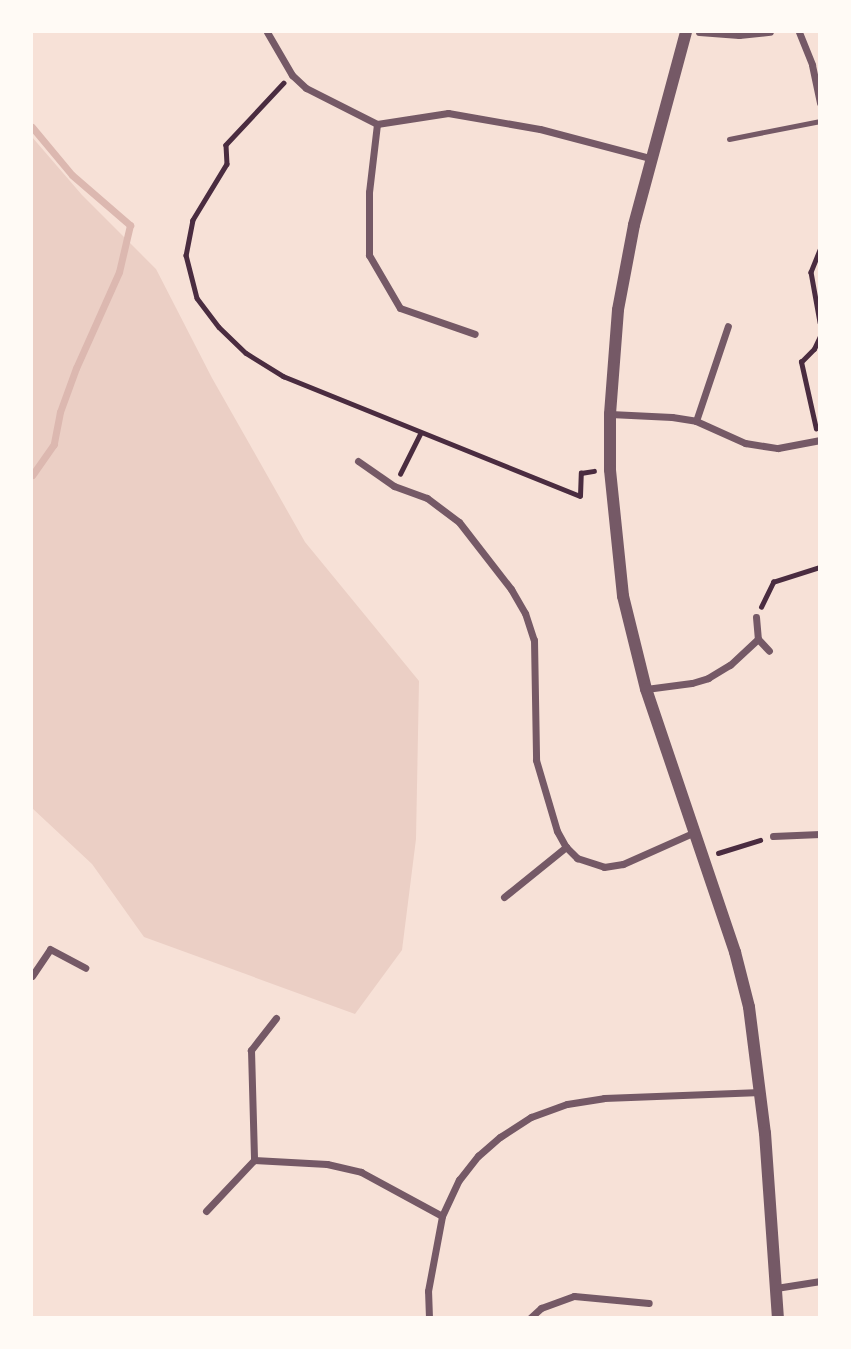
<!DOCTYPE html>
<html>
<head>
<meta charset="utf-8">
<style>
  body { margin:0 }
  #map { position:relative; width:851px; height:1349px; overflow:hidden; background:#f7e1d7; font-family:"Archivo Narrow",sans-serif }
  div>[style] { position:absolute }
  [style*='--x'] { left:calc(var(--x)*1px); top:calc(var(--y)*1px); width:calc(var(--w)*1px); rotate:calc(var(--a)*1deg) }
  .green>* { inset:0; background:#ebcfc5 }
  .stream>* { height:7px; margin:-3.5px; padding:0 3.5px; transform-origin:3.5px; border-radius:3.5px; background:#dcb8b0 }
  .path>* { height:4.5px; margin:-2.25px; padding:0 2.25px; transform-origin:2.25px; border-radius:2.25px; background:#4a2c40 }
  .service>* { height:5px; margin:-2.5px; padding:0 2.5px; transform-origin:2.5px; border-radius:2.5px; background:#755966 }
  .minor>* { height:7px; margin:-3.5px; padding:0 3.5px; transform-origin:3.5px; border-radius:3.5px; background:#755966 }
  .tertiary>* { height:12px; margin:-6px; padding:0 6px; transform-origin:6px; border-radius:6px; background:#755966 }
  span { translate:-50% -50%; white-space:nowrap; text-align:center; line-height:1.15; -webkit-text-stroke:5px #fffaf5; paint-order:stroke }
  .frame { position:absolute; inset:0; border:33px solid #fffaf5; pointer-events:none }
</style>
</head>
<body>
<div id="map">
  <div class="green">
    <div style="clip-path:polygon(32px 137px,82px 195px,156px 269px,212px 378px,305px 542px,419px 681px,416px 839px,402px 950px,355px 1014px,144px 937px,92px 864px,32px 808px)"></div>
  </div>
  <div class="stream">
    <div style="--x:32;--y:127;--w:62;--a:50.2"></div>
    <div style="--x:72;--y:175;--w:77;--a:40.8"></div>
    <div style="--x:130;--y:225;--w:48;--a:103.2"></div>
    <div style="--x:119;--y:272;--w:105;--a:114.1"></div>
    <div style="--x:76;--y:368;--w:47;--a:110"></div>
    <div style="--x:60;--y:412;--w:33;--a:101"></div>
    <div style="--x:54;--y:444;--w:38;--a:125"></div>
  </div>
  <div class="path">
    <div style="--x:284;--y:83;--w:85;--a:133.1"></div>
    <div style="--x:226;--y:145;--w:19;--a:87"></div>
    <div style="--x:227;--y:164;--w:66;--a:121.3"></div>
    <div style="--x:193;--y:220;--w:36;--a:101"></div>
    <div style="--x:186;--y:255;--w:44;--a:75.7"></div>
    <div style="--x:197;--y:298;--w:36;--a:53"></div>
    <div style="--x:219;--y:327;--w:37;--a:44"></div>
    <div style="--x:246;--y:353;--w:44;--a:31.9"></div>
    <div style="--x:283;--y:376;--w:320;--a:22"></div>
    <div style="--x:580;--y:496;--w:23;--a:-88"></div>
    <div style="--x:581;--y:473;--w:13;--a:-9"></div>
    <div style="--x:820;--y:250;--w:24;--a:112"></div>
    <div style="--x:811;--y:272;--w:51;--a:79.8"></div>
    <div style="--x:816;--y:429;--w:69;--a:-102.6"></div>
    <div style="--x:801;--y:362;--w:18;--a:-45"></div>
    <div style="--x:814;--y:349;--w:14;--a:-65"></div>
    <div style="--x:400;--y:474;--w:45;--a:-63.4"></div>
    <div style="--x:761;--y:607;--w:28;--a:-64"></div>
    <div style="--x:773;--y:582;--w:49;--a:-17.7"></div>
    <div style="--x:718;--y:853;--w:44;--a:-17.2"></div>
  </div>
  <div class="service">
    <div style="--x:729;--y:139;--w:93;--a:-11.2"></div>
  </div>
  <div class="minor">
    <div style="--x:267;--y:32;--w:50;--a:59.8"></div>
    <div style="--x:292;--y:75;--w:19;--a:43"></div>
    <div style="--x:306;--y:88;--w:80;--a:26.9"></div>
    <div style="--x:377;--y:124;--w:72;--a:-8.8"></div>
    <div style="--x:448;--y:113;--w:93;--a:9.9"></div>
    <div style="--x:540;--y:129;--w:114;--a:14.8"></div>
    <div style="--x:699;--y:32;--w:40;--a:4.3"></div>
    <div style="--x:739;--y:35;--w:31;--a:-6"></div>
    <div style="--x:799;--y:32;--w:35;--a:68"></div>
    <div style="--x:812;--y:65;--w:39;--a:78"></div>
    <div style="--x:377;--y:124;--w:68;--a:96.7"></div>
    <div style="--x:369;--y:192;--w:63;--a:90"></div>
    <div style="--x:369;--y:255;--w:61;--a:59.7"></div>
    <div style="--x:400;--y:308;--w:79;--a:19.1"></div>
    <div style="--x:610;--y:414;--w:62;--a:2.8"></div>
    <div style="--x:672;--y:417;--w:24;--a:9"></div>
    <div style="--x:696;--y:421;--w:54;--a:24.2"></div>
    <div style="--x:745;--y:443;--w:33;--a:9"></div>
    <div style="--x:778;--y:448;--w:43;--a:-10.8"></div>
    <div style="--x:696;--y:421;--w:100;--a:-71.4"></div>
    <div style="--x:358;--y:461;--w:44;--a:34.8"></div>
    <div style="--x:394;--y:486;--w:35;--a:20"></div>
    <div style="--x:427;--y:498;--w:40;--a:37"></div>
    <div style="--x:459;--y:522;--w:85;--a:52.2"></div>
    <div style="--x:511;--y:589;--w:28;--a:60"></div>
    <div style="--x:525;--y:613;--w:28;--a:72"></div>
    <div style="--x:534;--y:640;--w:120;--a:89"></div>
    <div style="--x:536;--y:760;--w:74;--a:73.5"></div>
    <div style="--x:557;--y:831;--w:18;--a:61"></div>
    <div style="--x:566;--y:847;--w:16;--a:45"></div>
    <div style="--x:577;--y:858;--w:28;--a:18"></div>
    <div style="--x:604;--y:867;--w:19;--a:-9"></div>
    <div style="--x:623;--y:864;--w:79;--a:-24"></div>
    <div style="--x:756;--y:617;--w:22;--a:85"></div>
    <div style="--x:758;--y:639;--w:16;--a:47"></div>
    <div style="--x:646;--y:689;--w:46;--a:-7.4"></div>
    <div style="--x:692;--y:683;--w:17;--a:-17"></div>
    <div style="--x:708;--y:678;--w:26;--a:-31"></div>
    <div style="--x:730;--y:665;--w:38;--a:-43"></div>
    <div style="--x:773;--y:836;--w:47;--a:-2.4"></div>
    <div style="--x:504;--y:897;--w:80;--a:-38.9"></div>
    <div style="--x:32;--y:976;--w:32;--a:-56"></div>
    <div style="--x:50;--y:949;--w:40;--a:28"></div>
    <div style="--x:276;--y:1018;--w:41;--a:128"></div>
    <div style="--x:251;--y:1050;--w:110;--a:88.4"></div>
    <div style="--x:254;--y:1160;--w:73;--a:3.1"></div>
    <div style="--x:327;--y:1164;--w:35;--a:13"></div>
    <div style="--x:361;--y:1172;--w:92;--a:28.5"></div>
    <div style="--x:206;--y:1211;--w:70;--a:-46.7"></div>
    <div style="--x:776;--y:1288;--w:45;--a:-9"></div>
    <div style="--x:429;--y:1318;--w:27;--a:-92"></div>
    <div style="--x:428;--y:1291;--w:76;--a:-79.4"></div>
    <div style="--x:442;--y:1216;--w:40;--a:-65"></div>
    <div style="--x:459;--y:1180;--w:31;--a:-52"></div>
    <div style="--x:478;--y:1156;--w:29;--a:-41"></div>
    <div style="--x:500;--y:1137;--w:37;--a:-33"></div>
    <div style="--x:531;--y:1117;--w:38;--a:-20"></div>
    <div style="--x:567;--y:1104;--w:37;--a:-9"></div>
    <div style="--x:604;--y:1098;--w:157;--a:-2.2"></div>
    <div style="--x:530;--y:1318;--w:15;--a:-42"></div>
    <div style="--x:541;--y:1308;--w:35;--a:-20"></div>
    <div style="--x:574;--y:1296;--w:75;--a:5.3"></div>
  </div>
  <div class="tertiary">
    <div style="--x:686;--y:32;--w:200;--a:105.1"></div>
    <div style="--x:634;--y:225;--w:86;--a:100.7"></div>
    <div style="--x:618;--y:310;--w:104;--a:94.4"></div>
    <div style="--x:610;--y:414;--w:56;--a:90"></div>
    <div style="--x:610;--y:470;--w:127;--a:84.1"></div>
    <div style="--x:623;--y:596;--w:96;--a:76.1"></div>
    <div style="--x:646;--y:689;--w:278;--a:71.3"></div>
    <div style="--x:735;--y:952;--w:57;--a:75.7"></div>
    <div style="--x:749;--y:1007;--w:127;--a:82.8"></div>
    <div style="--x:765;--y:1133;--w:185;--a:86"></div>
  </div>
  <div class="frame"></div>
</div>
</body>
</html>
